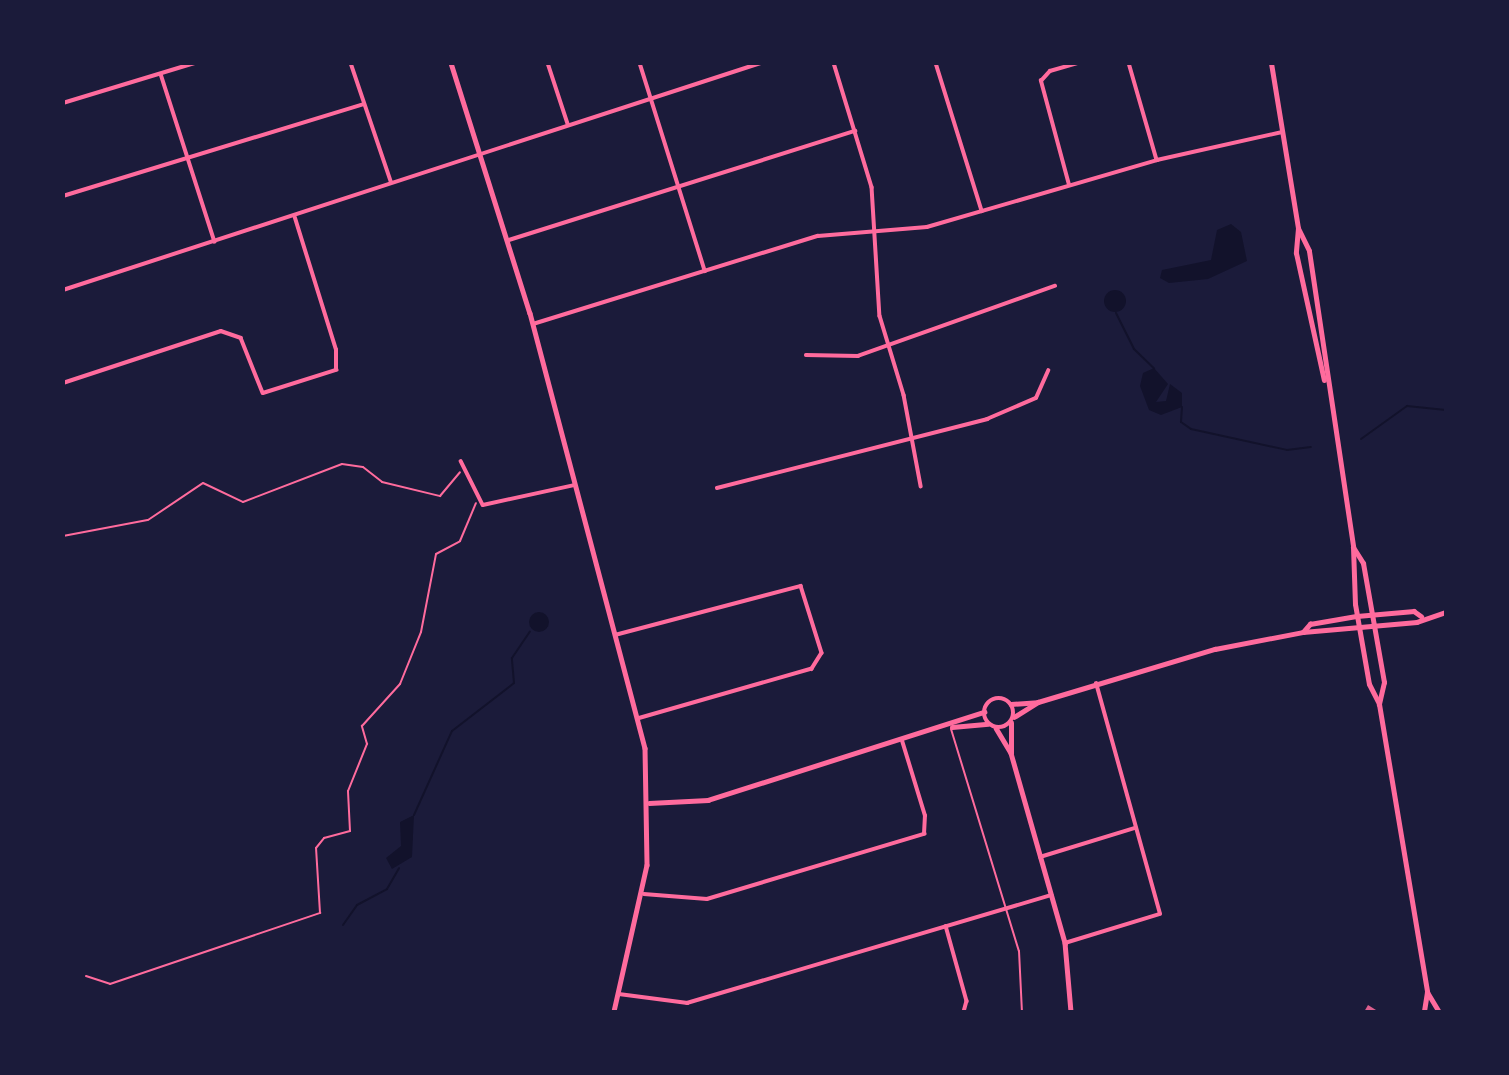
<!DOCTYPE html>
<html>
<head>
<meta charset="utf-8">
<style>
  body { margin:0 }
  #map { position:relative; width:1509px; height:1075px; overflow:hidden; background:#1b1b3a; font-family:"Roboto Serif",serif }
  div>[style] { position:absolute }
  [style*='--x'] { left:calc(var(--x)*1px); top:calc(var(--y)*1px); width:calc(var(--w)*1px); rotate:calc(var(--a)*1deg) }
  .water>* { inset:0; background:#12122b }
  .round { border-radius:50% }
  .stream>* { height:2px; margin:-1px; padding:0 1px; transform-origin:1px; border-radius:1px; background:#12122b }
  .building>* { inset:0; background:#dd5f8e }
  .path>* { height:2px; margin:-1px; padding:0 1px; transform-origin:1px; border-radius:1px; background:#ff6b9d }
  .service>* { height:2px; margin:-1px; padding:0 1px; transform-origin:1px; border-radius:1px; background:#ff6b9d }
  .minor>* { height:3.5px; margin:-1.75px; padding:0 1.75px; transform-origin:1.75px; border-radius:1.75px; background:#ff6b9d }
  .tertiary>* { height:4.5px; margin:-2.25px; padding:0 2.25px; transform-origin:2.25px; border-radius:2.25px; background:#ff6b9d }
  .tertiary>.ring { margin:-2.25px; padding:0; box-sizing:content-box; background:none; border:4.5px solid #ff6b9d; border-radius:50% }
  .secondary>* { height:5px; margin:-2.5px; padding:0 2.5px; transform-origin:2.5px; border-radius:2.5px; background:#ff6b9d }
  span { translate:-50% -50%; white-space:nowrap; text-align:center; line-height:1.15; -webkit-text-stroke:5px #1b1b3a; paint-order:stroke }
  .frame { position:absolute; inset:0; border:65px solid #1b1b3a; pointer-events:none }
</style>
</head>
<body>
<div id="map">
  <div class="water">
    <div style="clip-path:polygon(1231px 224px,1241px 232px,1247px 261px,1208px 279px,1169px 283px,1160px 278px,1162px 270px,1211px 260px,1217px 230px)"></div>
    <div class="round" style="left:1104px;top:290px;width:22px;height:22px"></div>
    <div style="clip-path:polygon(1154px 368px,1168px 384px,1156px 402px,1166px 401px,1170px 384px,1182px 393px,1182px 407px,1161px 415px,1149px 410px,1140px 386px,1143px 373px)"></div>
    <div class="round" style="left:529px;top:612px;width:20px;height:20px"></div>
    <div style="clip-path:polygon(414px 815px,412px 857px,392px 869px,386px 858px,401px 846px,400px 822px)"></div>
  </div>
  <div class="stream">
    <div style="--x:1116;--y:313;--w:40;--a:63.4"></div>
    <div style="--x:1134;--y:349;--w:28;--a:44"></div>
    <div style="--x:1182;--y:407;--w:15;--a:94"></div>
    <div style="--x:1181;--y:422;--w:12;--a:35"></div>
    <div style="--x:1191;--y:429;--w:98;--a:12.3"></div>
    <div style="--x:1287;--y:450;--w:24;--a:-7"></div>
    <div style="--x:1361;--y:439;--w:57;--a:-35.7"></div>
    <div style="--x:1407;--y:406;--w:39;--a:6"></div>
    <div style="--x:414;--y:815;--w:92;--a:-65.7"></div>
    <div style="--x:452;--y:731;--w:78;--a:-37.7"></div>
    <div style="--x:514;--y:683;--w:25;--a:-95"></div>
    <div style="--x:512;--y:658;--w:32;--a:-56"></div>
    <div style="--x:343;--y:925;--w:24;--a:-55"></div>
    <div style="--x:357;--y:905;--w:34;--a:-28"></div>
    <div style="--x:387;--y:889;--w:24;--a:-60"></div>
  </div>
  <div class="building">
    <div style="clip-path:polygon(1368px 1005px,1376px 1010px,1375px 1012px,1364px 1012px)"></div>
  </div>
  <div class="path">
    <div style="--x:63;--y:536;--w:86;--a:-10.7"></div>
    <div style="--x:148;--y:520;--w:66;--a:-33.9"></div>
    <div style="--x:203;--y:483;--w:44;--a:25.4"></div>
    <div style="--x:243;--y:502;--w:106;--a:-21"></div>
    <div style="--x:342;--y:464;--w:21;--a:8"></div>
    <div style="--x:363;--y:467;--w:24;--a:38"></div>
    <div style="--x:382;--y:482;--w:60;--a:13.6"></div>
    <div style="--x:440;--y:496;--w:31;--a:-50"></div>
    <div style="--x:86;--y:976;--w:25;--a:18"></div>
    <div style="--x:110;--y:984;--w:222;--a:-18.7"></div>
    <div style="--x:320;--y:913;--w:65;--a:-93.5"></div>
    <div style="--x:316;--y:848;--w:13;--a:-51"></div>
    <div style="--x:324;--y:838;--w:27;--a:-15"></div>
    <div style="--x:350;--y:831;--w:40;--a:-92.9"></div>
    <div style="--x:348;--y:791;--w:51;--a:-68"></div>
    <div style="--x:367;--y:744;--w:19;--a:-106"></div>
    <div style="--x:362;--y:726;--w:57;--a:-47.9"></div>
    <div style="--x:400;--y:684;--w:56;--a:-68"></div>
    <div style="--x:421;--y:632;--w:79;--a:-79.1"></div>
    <div style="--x:436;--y:554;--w:27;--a:-28"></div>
    <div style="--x:460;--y:541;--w:41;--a:-67.2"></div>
  </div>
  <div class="service">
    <div style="--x:951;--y:729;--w:232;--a:73"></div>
    <div style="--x:1019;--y:951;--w:61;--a:87.2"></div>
  </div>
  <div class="minor">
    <div style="--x:351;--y:63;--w:125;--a:71.3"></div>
    <div style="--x:548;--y:63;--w:64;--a:71.8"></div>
    <div style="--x:640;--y:63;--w:218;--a:72.6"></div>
    <div style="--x:834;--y:63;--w:130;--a:73"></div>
    <div style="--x:872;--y:187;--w:129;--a:86.5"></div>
    <div style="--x:880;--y:316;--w:83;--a:73.1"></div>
    <div style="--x:904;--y:395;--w:93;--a:79.4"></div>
    <div style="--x:936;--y:63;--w:155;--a:72.7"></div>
    <div style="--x:1129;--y:63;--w:101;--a:73.9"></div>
    <div style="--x:161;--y:74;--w:176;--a:72.2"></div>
    <div style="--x:63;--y:103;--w:138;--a:-16.9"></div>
    <div style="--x:1069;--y:185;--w:108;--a:-105.1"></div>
    <div style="--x:1041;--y:81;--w:13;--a:-48"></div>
    <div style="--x:1050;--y:71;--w:29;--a:-16"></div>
    <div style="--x:63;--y:196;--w:314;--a:-17"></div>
    <div style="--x:509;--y:240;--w:363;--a:-17.5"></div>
    <div style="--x:63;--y:290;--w:734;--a:-18.02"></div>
    <div style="--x:533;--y:324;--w:298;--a:-17.2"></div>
    <div style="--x:818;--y:236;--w:109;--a:-4.7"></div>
    <div style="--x:927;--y:227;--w:240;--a:-16.2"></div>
    <div style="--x:1157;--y:160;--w:128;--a:-12.6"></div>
    <div style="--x:806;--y:355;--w:52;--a:1.1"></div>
    <div style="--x:858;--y:356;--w:209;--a:-19.6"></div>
    <div style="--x:63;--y:383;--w:166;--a:-18.2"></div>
    <div style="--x:221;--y:331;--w:21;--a:19"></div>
    <div style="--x:241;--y:338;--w:59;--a:68.2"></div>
    <div style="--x:263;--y:393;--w:77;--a:-17.5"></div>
    <div style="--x:336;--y:370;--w:20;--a:-90"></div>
    <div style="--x:336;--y:350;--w:138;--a:-107.3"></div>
    <div style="--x:461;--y:461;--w:49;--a:63.4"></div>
    <div style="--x:483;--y:505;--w:94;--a:-12.3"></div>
    <div style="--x:717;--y:488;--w:279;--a:-14.3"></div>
    <div style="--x:987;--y:419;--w:53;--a:-23.2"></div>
    <div style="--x:1036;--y:398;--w:30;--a:-66"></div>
    <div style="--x:615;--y:635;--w:192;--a:-14.8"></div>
    <div style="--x:801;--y:586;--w:70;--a:72.6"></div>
    <div style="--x:822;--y:653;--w:19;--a:122"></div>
    <div style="--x:812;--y:669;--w:181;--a:164"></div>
    <div style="--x:1040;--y:857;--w:99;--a:-17"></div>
    <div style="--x:644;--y:894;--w:63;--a:4.5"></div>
    <div style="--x:707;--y:899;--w:227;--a:-16.7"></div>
    <div style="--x:924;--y:834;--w:18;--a:-87"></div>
    <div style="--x:925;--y:816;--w:78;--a:-107"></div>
    <div style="--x:946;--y:926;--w:78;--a:74.4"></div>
    <div style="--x:967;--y:1001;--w:11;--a:105"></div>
    <div style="--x:1065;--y:943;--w:99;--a:-17"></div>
    <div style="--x:1160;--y:914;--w:239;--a:-105.5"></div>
    <div style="--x:619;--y:994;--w:69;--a:7.5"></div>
    <div style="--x:687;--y:1003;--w:380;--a:-16.5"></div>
  </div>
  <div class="tertiary">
    <div style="--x:451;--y:63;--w:262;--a:72.5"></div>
    <div style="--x:530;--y:313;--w:450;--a:75.2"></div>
    <div style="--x:645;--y:748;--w:117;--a:89"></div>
    <div style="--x:647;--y:865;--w:151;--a:102.7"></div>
    <div style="--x:1303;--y:632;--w:11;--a:-49"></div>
    <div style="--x:1310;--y:624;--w:48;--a:-9.7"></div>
    <div style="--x:1357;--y:616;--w:57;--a:-5"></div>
    <div style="--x:1414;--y:611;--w:9;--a:36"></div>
    <div class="ring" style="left:984px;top:698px;width:25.5px;height:25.5px"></div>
    <div style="--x:1011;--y:704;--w:26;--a:-4"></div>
    <div style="--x:1014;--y:717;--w:28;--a:-32"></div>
    <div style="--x:1038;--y:702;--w:185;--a:-16.7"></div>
    <div style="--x:1215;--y:649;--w:90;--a:-10.9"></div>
    <div style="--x:1303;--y:632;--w:114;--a:-5"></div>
    <div style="--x:1417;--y:622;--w:31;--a:-19"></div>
    <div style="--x:952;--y:727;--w:36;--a:-5"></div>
    <div style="--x:996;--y:728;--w:29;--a:59"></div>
    <div style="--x:1011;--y:753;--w:198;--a:74.1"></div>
    <div style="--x:1065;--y:943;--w:69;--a:85"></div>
    <div style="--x:1011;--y:753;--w:30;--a:-90"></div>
    <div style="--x:649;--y:803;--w:59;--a:-2.9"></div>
    <div style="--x:708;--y:800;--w:290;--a:-17.7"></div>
  </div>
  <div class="secondary">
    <div style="--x:1271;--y:63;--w:167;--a:80.7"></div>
    <div style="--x:1298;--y:228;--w:25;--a:95"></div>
    <div style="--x:1296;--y:253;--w:130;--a:77.6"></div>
    <div style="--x:1298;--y:228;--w:25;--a:64"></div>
    <div style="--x:1309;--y:251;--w:299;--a:81.5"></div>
    <div style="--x:1353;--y:547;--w:57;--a:88"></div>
    <div style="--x:1355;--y:604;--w:81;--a:80.1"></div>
    <div style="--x:1369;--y:684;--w:22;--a:63"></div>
    <div style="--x:1379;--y:704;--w:292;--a:80.5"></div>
    <div style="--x:1427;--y:992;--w:20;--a:99"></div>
    <div style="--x:1353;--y:547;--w:19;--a:58"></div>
    <div style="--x:1363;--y:563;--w:121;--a:80"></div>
    <div style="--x:1384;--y:682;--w:23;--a:103"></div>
    <div style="--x:1427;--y:992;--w:23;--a:59"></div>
  </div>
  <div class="frame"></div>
</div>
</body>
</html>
